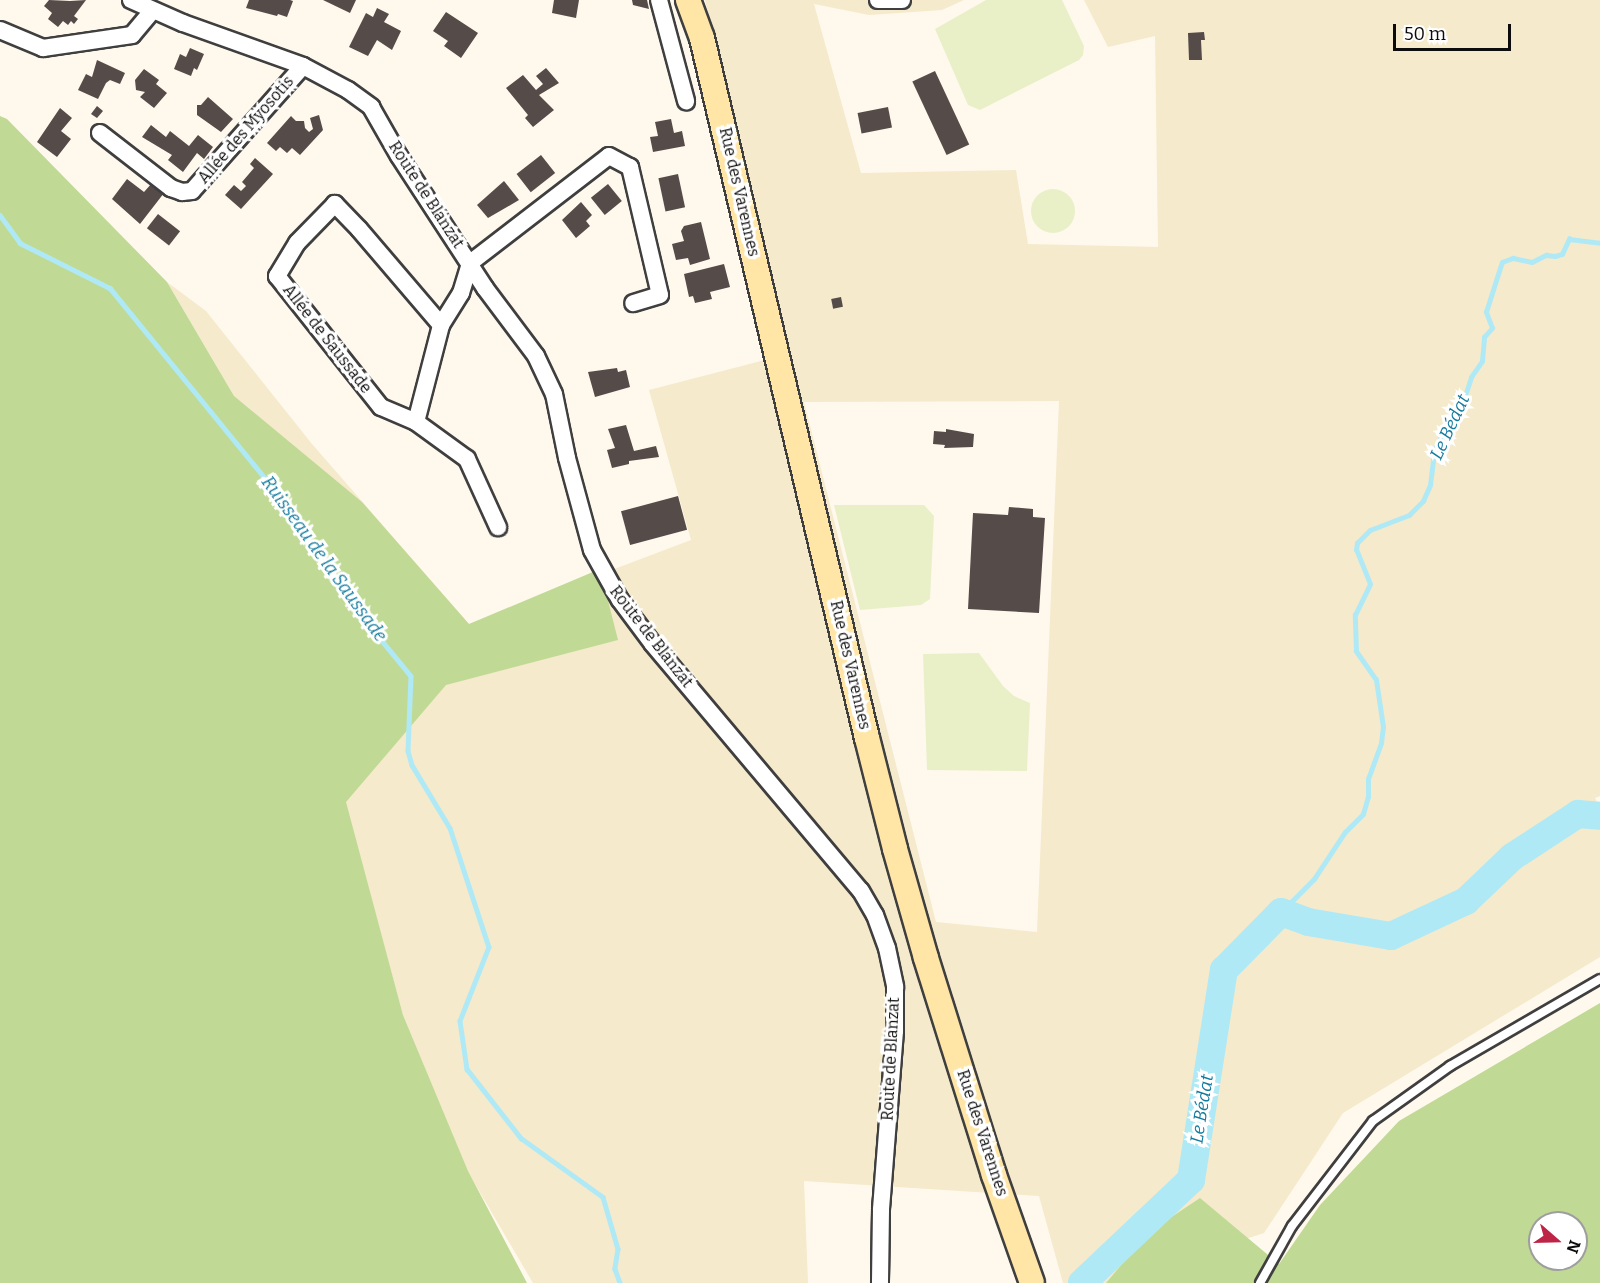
<!DOCTYPE html>
<html>
<head>
<meta charset="utf-8">
<style>
  body { margin:0 }
  #map { position:relative; width:1600px; height:1283px; overflow:hidden; background:#fff8ec; font-family:Bitter,serif }
  div>[style] { position:absolute }
  [style*='--x'] { left:calc(var(--x)*1px); top:calc(var(--y)*1px); width:calc(var(--w)*1px); rotate:calc(var(--a)*1deg) }
  .farmland>* { inset:0; background:#f5eacc }
  .forest>* { inset:0; background:#c0da95 }
  .pitch>* { inset:0; background:#e9f0c8 }
  .round { border-radius:50% }
  .stream>* { height:4.5px; margin:-2.25px; padding:0 2.25px; transform-origin:2.25px; border-radius:2.25px; background:#b0e9f6 }
  .river>* { height:28px; margin:-14px; padding:0 14px; transform-origin:14px; border-radius:14px; background:#b0e9f6 }
  .building>* { inset:0; background:#554b49; transform-origin:0 0 }
  .roads { filter:drop-shadow(2px 0 #3f3f3f) drop-shadow(-2px 0 #3f3f3f) drop-shadow(0 2px #3f3f3f) drop-shadow(0 -2px #3f3f3f) }
  .lane>* { height:8px; margin:-4px; padding:0 4px; transform-origin:4px; border-radius:4px; background:#fff }
  .street>* { height:16px; margin:-8px; padding:0 8px; transform-origin:8px; border-radius:8px; background:#fff }
  .secondary>* { height:24px; margin:-12px; padding:0 12px; transform-origin:12px; border-radius:12px; background:#ffe6a7 }
  span { translate:-50% -50%; white-space:nowrap; text-align:center; line-height:1.15; -webkit-text-stroke:6px #fff; paint-order:stroke }
  .street-label { font-size:16px; color:#0c0c0c }
  .water-label { font-size:18px; color:#157b9e; font-style:italic }
  .north { position:absolute; left:1528px; top:1211px; width:60px; height:60px; box-sizing:border-box; background:#fff; border:2px solid #9e9e9e; border-radius:50%; rotate:110deg; font-size:16px; font-weight:700; line-height:24px; text-align:center; color:#0c0c0c }
  .north::after { content:''; display:block; margin:auto; width:21px; height:27px; background:#bd2446; clip-path:polygon(50% 0,100% 100%,50% 72%,0 100%) }
  .scale { position:absolute; left:1393px; top:24px; width:118px; height:27px; box-sizing:border-box; border:3px solid #0c0c0c; border-top:0; padding-left:8px; font-size:18px; line-height:21px; white-space:nowrap; color:#0c0c0c; -webkit-text-stroke:4px #fff; paint-order:stroke }
</style>
</head>
<body>
<div id="map">
  <div class="farmland">
    <div style="clip-path:polygon(evenodd,705px 0,964px 0,942px 10px,869px 15px,814px 4px,861px 173px,1016px 170px,1028px 244px,1158px 247px,1155px 36px,1108px 47px,1084px 0,1600px 0,1600px 796px,1595px 798px,1600px 808px,1600px 957px,1343px 1113px,1264px 1233px,1110px 1283px,1063px 1283px,1039px 1196px,804px 1181px,808px 1283px,533px 1283px,468px 1172px,403px 1015px,234px 396px,167px 282px,206px 311px,312px 444px,469px 624px,691px 540px,649px 390px,769px 359px,720px 62px,705px 0,1059px 401px,1037px 932px,936px 922px,804px 402px,1059px 401px)"></div>
  </div>
  <div class="forest">
    <div style="clip-path:polygon(0 116px,7px 119px,167px 282px,234px 396px,362px 502px,469px 624px,600px 569px,618px 640px,446px 685px,346px 802px,403px 1015px,468px 1171px,527px 1283px,0 1283px)"></div>
    <div style="clip-path:polygon(evenodd,1600px 1003px,1600px 1283px,1106px 1283px,1149px 1232px,1200px 1198px,1279px 1264px,1320px 1205px,1399px 1121px,1600px 1003px,1540px 1223px,1576px 1223px,1576px 1259px,1540px 1259px,1540px 1223px)"></div>
  </div>
  <div class="pitch">
    <div style="clip-path:polygon(986px 0,1062px 0,1084px 46px,1083px 55px,1079px 60px,980px 110px,968px 105px,935px 29px)"></div>
    <div class="round" style="left:1031px;top:189px;width:44px;height:44px"></div>
    <div style="clip-path:polygon(834px 505px,924px 505px,934px 516px,930px 599px,921px 605px,860px 610px)"></div>
    <div style="clip-path:polygon(979px 653px,1003px 686px,1014px 696px,1030px 703px,1027px 771px,927px 770px,923px 654px)"></div>
  </div>
  <div class="stream">
    <div style="--x:0;--y:215;--w:34;--a:54"></div>
    <div style="--x:20;--y:243;--w:101;--a:26.6"></div>
    <div style="--x:110;--y:288;--w:266;--a:50.8"></div>
    <div style="--x:278;--y:494;--w:131;--a:56.2"></div>
    <div style="--x:351;--y:603;--w:94;--a:50.6"></div>
    <div style="--x:411;--y:676;--w:75;--a:92.3"></div>
    <div style="--x:408;--y:751;--w:15;--a:74"></div>
    <div style="--x:412;--y:765;--w:74;--a:58.9"></div>
    <div style="--x:450;--y:828;--w:125;--a:71.9"></div>
    <div style="--x:489;--y:947;--w:79;--a:111.4"></div>
    <div style="--x:460;--y:1021;--w:49;--a:81.7"></div>
    <div style="--x:467;--y:1069;--w:88;--a:52"></div>
    <div style="--x:521;--y:1138;--w:101;--a:35.7"></div>
    <div style="--x:603;--y:1197;--w:54;--a:73.9"></div>
    <div style="--x:618;--y:1249;--w:20;--a:99"></div>
    <div style="--x:615;--y:1269;--w:15;--a:70"></div>
    <div style="--x:1281;--y:912;--w:47;--a:-45"></div>
    <div style="--x:1314;--y:879;--w:56;--a:-56.6"></div>
    <div style="--x:1345;--y:832;--w:25;--a:-45"></div>
    <div style="--x:1363;--y:814;--w:18;--a:-74"></div>
    <div style="--x:1368;--y:797;--w:18;--a:-90"></div>
    <div style="--x:1368;--y:779;--w:38;--a:-70"></div>
    <div style="--x:1381;--y:743;--w:16;--a:-83"></div>
    <div style="--x:1383;--y:727;--w:48;--a:-98.5"></div>
    <div style="--x:1376;--y:680;--w:35;--a:-125"></div>
    <div style="--x:1356;--y:651;--w:36;--a:-92"></div>
    <div style="--x:1355;--y:615;--w:34;--a:-64"></div>
    <div style="--x:1370;--y:584;--w:37;--a:-112"></div>
    <div style="--x:1356;--y:550;--w:7;--a:-82"></div>
    <div style="--x:1357;--y:543;--w:18;--a:-45"></div>
    <div style="--x:1370;--y:530;--w:42;--a:-21"></div>
    <div style="--x:1409;--y:515;--w:20;--a:-45"></div>
    <div style="--x:1423;--y:501;--w:17;--a:-66"></div>
    <div style="--x:1430;--y:485;--w:33;--a:-83"></div>
    <div style="--x:1434;--y:452;--w:39;--a:-66"></div>
    <div style="--x:1450;--y:416;--w:25;--a:-53"></div>
    <div style="--x:1465;--y:396;--w:20;--a:-72"></div>
    <div style="--x:1471;--y:377;--w:19;--a:-55"></div>
    <div style="--x:1482;--y:361;--w:24;--a:-85"></div>
    <div style="--x:1484;--y:337;--w:12;--a:-48"></div>
    <div style="--x:1492;--y:328;--w:17;--a:-111"></div>
    <div style="--x:1486;--y:312;--w:52;--a:-72.3"></div>
    <div style="--x:1502;--y:262;--w:12;--a:-20"></div>
    <div style="--x:1513;--y:258;--w:19;--a:12"></div>
    <div style="--x:1532;--y:262;--w:16;--a:-27"></div>
    <div style="--x:1546;--y:255;--w:9;--a:6"></div>
    <div style="--x:1555;--y:256;--w:7;--a:-16"></div>
    <div style="--x:1562;--y:254;--w:17;--a:-65"></div>
    <div style="--x:1569;--y:239;--w:31;--a:7"></div>
  </div>
  <div class="river">
    <div style="--x:1082;--y:1283;--w:150;--a:-43.4"></div>
    <div style="--x:1191;--y:1180;--w:213;--a:-81.1"></div>
    <div style="--x:1224;--y:970;--w:81;--a:-45.5"></div>
    <div style="--x:1281;--y:912;--w:29;--a:20"></div>
    <div style="--x:1308;--y:922;--w:84;--a:9.6"></div>
    <div style="--x:1391;--y:936;--w:83;--a:-25"></div>
    <div style="--x:1466;--y:901;--w:64;--a:-43.7"></div>
    <div style="--x:1512;--y:857;--w:79;--a:-33.1"></div>
    <div style="--x:1578;--y:814;--w:22;--a:5"></div>
  </div>
  <div class="building">
    <div style="clip-path:polygon(49px 0,70px 1px,86px 0,74px 16px,78px 19px,74px 24px,71px 21px,68px 25px,63px 21px,58px 27px,48px 19px,52px 13px,44px 6px)"></div>
    <div style="clip-path:polygon(249px 0,290px 0,293px 1px,287px 17px,278px 14px,277px 16px,246px 8px)"></div>
    <div style="clip-path:polygon(323px 0,356px 0,350px 13px)"></div>
    <div style="clip-path:polygon(554px 0,579px 0,576px 18px,552px 13px)"></div>
    <div style="clip-path:polygon(632px 0,647px 0,649px 9px,633px 5px)"></div>
    <div style="clip-path:polygon(377px 8px,389px 14px,384px 22px,401px 31px,392px 50px,377px 40px,368px 56px,349px 47px,366px 13px,373px 17px)"></div>
    <div style="clip-path:polygon(446px 12px,478px 33px,461px 58px,444px 46px,448px 41px,433px 31px)"></div>
    <div style="clip-path:polygon(1204px 32px,1205px 40px,1201px 40px,1202px 60px,1189px 60px,1188px 33px)"></div>
    <div style="clip-path:polygon(190px 48px,204px 54px,197px 70px,194px 68px,191px 76px,174px 69px,180px 54px,186px 57px)"></div>
    <div style="clip-path:polygon(97px 60px,125px 73px,120px 84px,110px 80px,106px 83px,98px 99px,78px 90px,86px 74px,92px 77px)"></div>
    <div style="clip-path:polygon(546px 68px,559px 83px,539px 95px,554px 110px,533px 127px,525px 118px,528px 115px,506px 88px,523px 75px,536px 90px,543px 84px,536px 76px)"></div>
    <div style="clip-path:polygon(144px 69px,159px 80px,156px 84px,167px 93px,154px 108px,140px 97px,145px 92px,136px 90px,135px 80px)"></div>
    <div style="left:935px;top:71px;width:81px;height:25px;rotate:65deg"></div>
    <div style="clip-path:polygon(208px 97px,233px 119px,221px 132px,197px 115px,197px 105px,201px 105px)"></div>
    <div style="clip-path:polygon(97px 106px,103px 111px,97px 118px,91px 114px)"></div>
    <div style="left:888px;top:107px;width:21px;height:31px;rotate:79deg"></div>
    <div style="clip-path:polygon(60px 108px,72px 118px,61px 131px,71px 139px,57px 157px,37px 142px)"></div>
    <div style="clip-path:polygon(319px 115px,323px 130px,300px 155px,292px 148px,287px 153px,280px 147px,276px 151px,267px 143px,291px 116px,296px 121px,304px 121px,305px 128px,309px 132px,313px 129px,310px 118px)"></div>
    <div style="clip-path:polygon(671px 119px,674px 133px,682px 131px,685px 146px,653px 152px,650px 137px,658px 136px,655px 122px)"></div>
    <div style="clip-path:polygon(151px 125px,166px 137px,170px 131px,189px 146px,198px 135px,213px 147px,204px 159px,197px 153px,183px 172px,168px 160px,172px 155px,142px 137px)"></div>
    <div style="left:541px;top:155px;width:23px;height:31px;rotate:52deg"></div>
    <div style="clip-path:polygon(255px 158px,273px 174px,241px 209px,225px 195px,234px 185px,241px 191px,246px 186px,242px 182px,254px 168px,250px 164px)"></div>
    <div style="left:678px;top:174px;width:34px;height:20px;rotate:78deg"></div>
    <div style="clip-path:polygon(127px 179px,144px 192px,152px 183px,164px 193px,140px 224px,112px 199px)"></div>
    <div style="clip-path:polygon(504px 181px,519px 200px,488px 218px,477px 205px)"></div>
    <div style="left:608px;top:184px;width:22px;height:22px;rotate:51deg"></div>
    <div style="clip-path:polygon(581px 202px,592px 215px,586px 221px,590px 226px,576px 238px,562px 220px)"></div>
    <div style="left:158px;top:214px;width:28px;height:18px;rotate:38deg"></div>
    <div style="clip-path:polygon(701px 222px,710px 259px,690px 265px,688px 258px,676px 260px,672px 244px,684px 241px,681px 231px,684px 226px)"></div>
    <div style="clip-path:polygon(724px 264px,730px 287px,710px 292px,712px 299px,695px 303px,693px 296px,689px 297px,684px 274px)"></div>
    <div style="left:841px;top:297px;width:10px;height:10px;rotate:79deg"></div>
    <div style="clip-path:polygon(617px 368px,618px 372px,626px 370px,630px 387px,595px 397px,588px 372px)"></div>
    <div style="clip-path:polygon(626px 425px,634px 451px,656px 446px,659px 457px,629px 461px,629px 464px,612px 468px,607px 450px,615px 448px,608px 429px)"></div>
    <div style="clip-path:polygon(946px 429px,974px 434px,973px 447px,944px 448px,945px 445px,933px 444px,934px 431px,946px 432px)"></div>
    <div style="left:678px;top:496px;width:35px;height:59px;rotate:75deg"></div>
    <div style="clip-path:polygon(1009px 507px,1033px 509px,1033px 517px,1045px 518px,1039px 613px,968px 609px,973px 513px,1008px 515px)"></div>
  </div>
  <div class="roads">
    <div class="lane">
      <div style="--x:1260;--y:1283;--w:65;--a:-60.7"></div>
      <div style="--x:1292;--y:1226;--w:133;--a:-52.4"></div>
      <div style="--x:1373;--y:1121;--w:95;--a:-35.5"></div>
      <div style="--x:1450;--y:1066;--w:173;--a:-30.1"></div>
    </div>
    <div class="street">
      <div style="--x:131;--y:0;--w:57;--a:23.9"></div>
      <div style="--x:183;--y:23;--w:127;--a:19.7"></div>
      <div style="--x:303;--y:66;--w:51;--a:28.1"></div>
      <div style="--x:348;--y:90;--w:29;--a:36"></div>
      <div style="--x:371;--y:107;--w:56;--a:60.3"></div>
      <div style="--x:399;--y:156;--w:158;--a:56.9"></div>
      <div style="--x:485;--y:288;--w:85;--a:53.1"></div>
      <div style="--x:536;--y:356;--w:42;--a:64.7"></div>
      <div style="--x:554;--y:394;--w:65;--a:78.5"></div>
      <div style="--x:567;--y:458;--w:95;--a:74.8"></div>
      <div style="--x:592;--y:550;--w:57;--a:60.8"></div>
      <div style="--x:620;--y:600;--w:54;--a:53.3"></div>
      <div style="--x:652;--y:643;--w:324;--a:49.9"></div>
      <div style="--x:861;--y:891;--w:28;--a:60"></div>
      <div style="--x:875;--y:915;--w:35;--a:70"></div>
      <div style="--x:887;--y:948;--w:40;--a:78"></div>
      <div style="--x:895;--y:987;--w:44;--a:90"></div>
      <div style="--x:895;--y:1031;--w:180;--a:94.5"></div>
      <div style="--x:881;--y:1210;--w:73;--a:90.8"></div>
      <div style="--x:659;--y:0;--w:105;--a:75"></div>
      <div style="--x:878;--y:0;--w:24;--a:0"></div>
      <div style="--x:0;--y:30;--w:47;--a:22.7"></div>
      <div style="--x:43;--y:48;--w:90;--a:-8.3"></div>
      <div style="--x:132;--y:35;--w:31;--a:-50"></div>
      <div style="--x:100;--y:133;--w:90;--a:37.8"></div>
      <div style="--x:171;--y:188;--w:12;--a:20"></div>
      <div style="--x:182;--y:192;--w:10;--a:-6"></div>
      <div style="--x:192;--y:191;--w:167;--a:-48.4"></div>
      <div style="--x:441;--y:325;--w:126;--a:-130.5"></div>
      <div style="--x:359;--y:229;--w:35;--a:-134"></div>
      <div style="--x:335;--y:204;--w:54;--a:134.3"></div>
      <div style="--x:297;--y:243;--w:39;--a:121"></div>
      <div style="--x:277;--y:276;--w:167;--a:51.6"></div>
      <div style="--x:381;--y:407;--w:38;--a:23"></div>
      <div style="--x:416;--y:422;--w:100;--a:-75.5"></div>
      <div style="--x:441;--y:325;--w:38;--a:-58"></div>
      <div style="--x:461;--y:293;--w:31;--a:-73"></div>
      <div style="--x:470;--y:263;--w:175;--a:-37.6"></div>
      <div style="--x:609;--y:156;--w:24;--a:28"></div>
      <div style="--x:630;--y:167;--w:131;--a:76.8"></div>
      <div style="--x:660;--y:295;--w:28;--a:163"></div>
      <div style="--x:416;--y:422;--w:63;--a:36"></div>
      <div style="--x:467;--y:459;--w:75;--a:65.5"></div>
    </div>
    <div class="secondary">
      <div style="--x:688;--y:0;--w:40;--a:69.8"></div>
      <div style="--x:702;--y:38;--w:719;--a:76.74"></div>
      <div style="--x:867;--y:738;--w:114;--a:75.8"></div>
      <div style="--x:895;--y:849;--w:113;--a:74.1"></div>
      <div style="--x:926;--y:958;--w:227;--a:72.6"></div>
      <div style="--x:994;--y:1175;--w:114;--a:70.6"></div>
    </div>
  </div>
  <div class="street-label">
    <span style="left:246px;top:130px;rotate:-49deg">Allée des Myosotis</span>
    <span style="left:739px;top:192px;rotate:77deg">Rue des Varennes</span>
    <span style="left:426px;top:195px;rotate:57deg">Route de Blanzat</span>
    <span style="left:327px;top:339px;rotate:52deg">Allée de Saussade</span>
    <span style="left:651px;top:637px;rotate:52deg">Route de Blanzat</span>
    <span style="left:850px;top:665px;rotate:77deg">Rue des Varennes</span>
    <span style="left:891px;top:1059px;rotate:-87deg">Route de Blanzat</span>
    <span style="left:982px;top:1133px;rotate:72deg">Rue des Varennes</span>
  </div>
  <div class="water-label">
    <span style="left:1450px;top:427px;rotate:-65deg">Le Bédat</span>
    <span style="left:324px;top:559px;rotate:54deg">Ruisseau de la Saussade</span>
    <span style="left:1202px;top:1109px;rotate:-81deg">Le Bédat</span>
  </div>
  <div class="north">N</div>
  <div class="scale">50 m</div>
</div>
</body>
</html>
